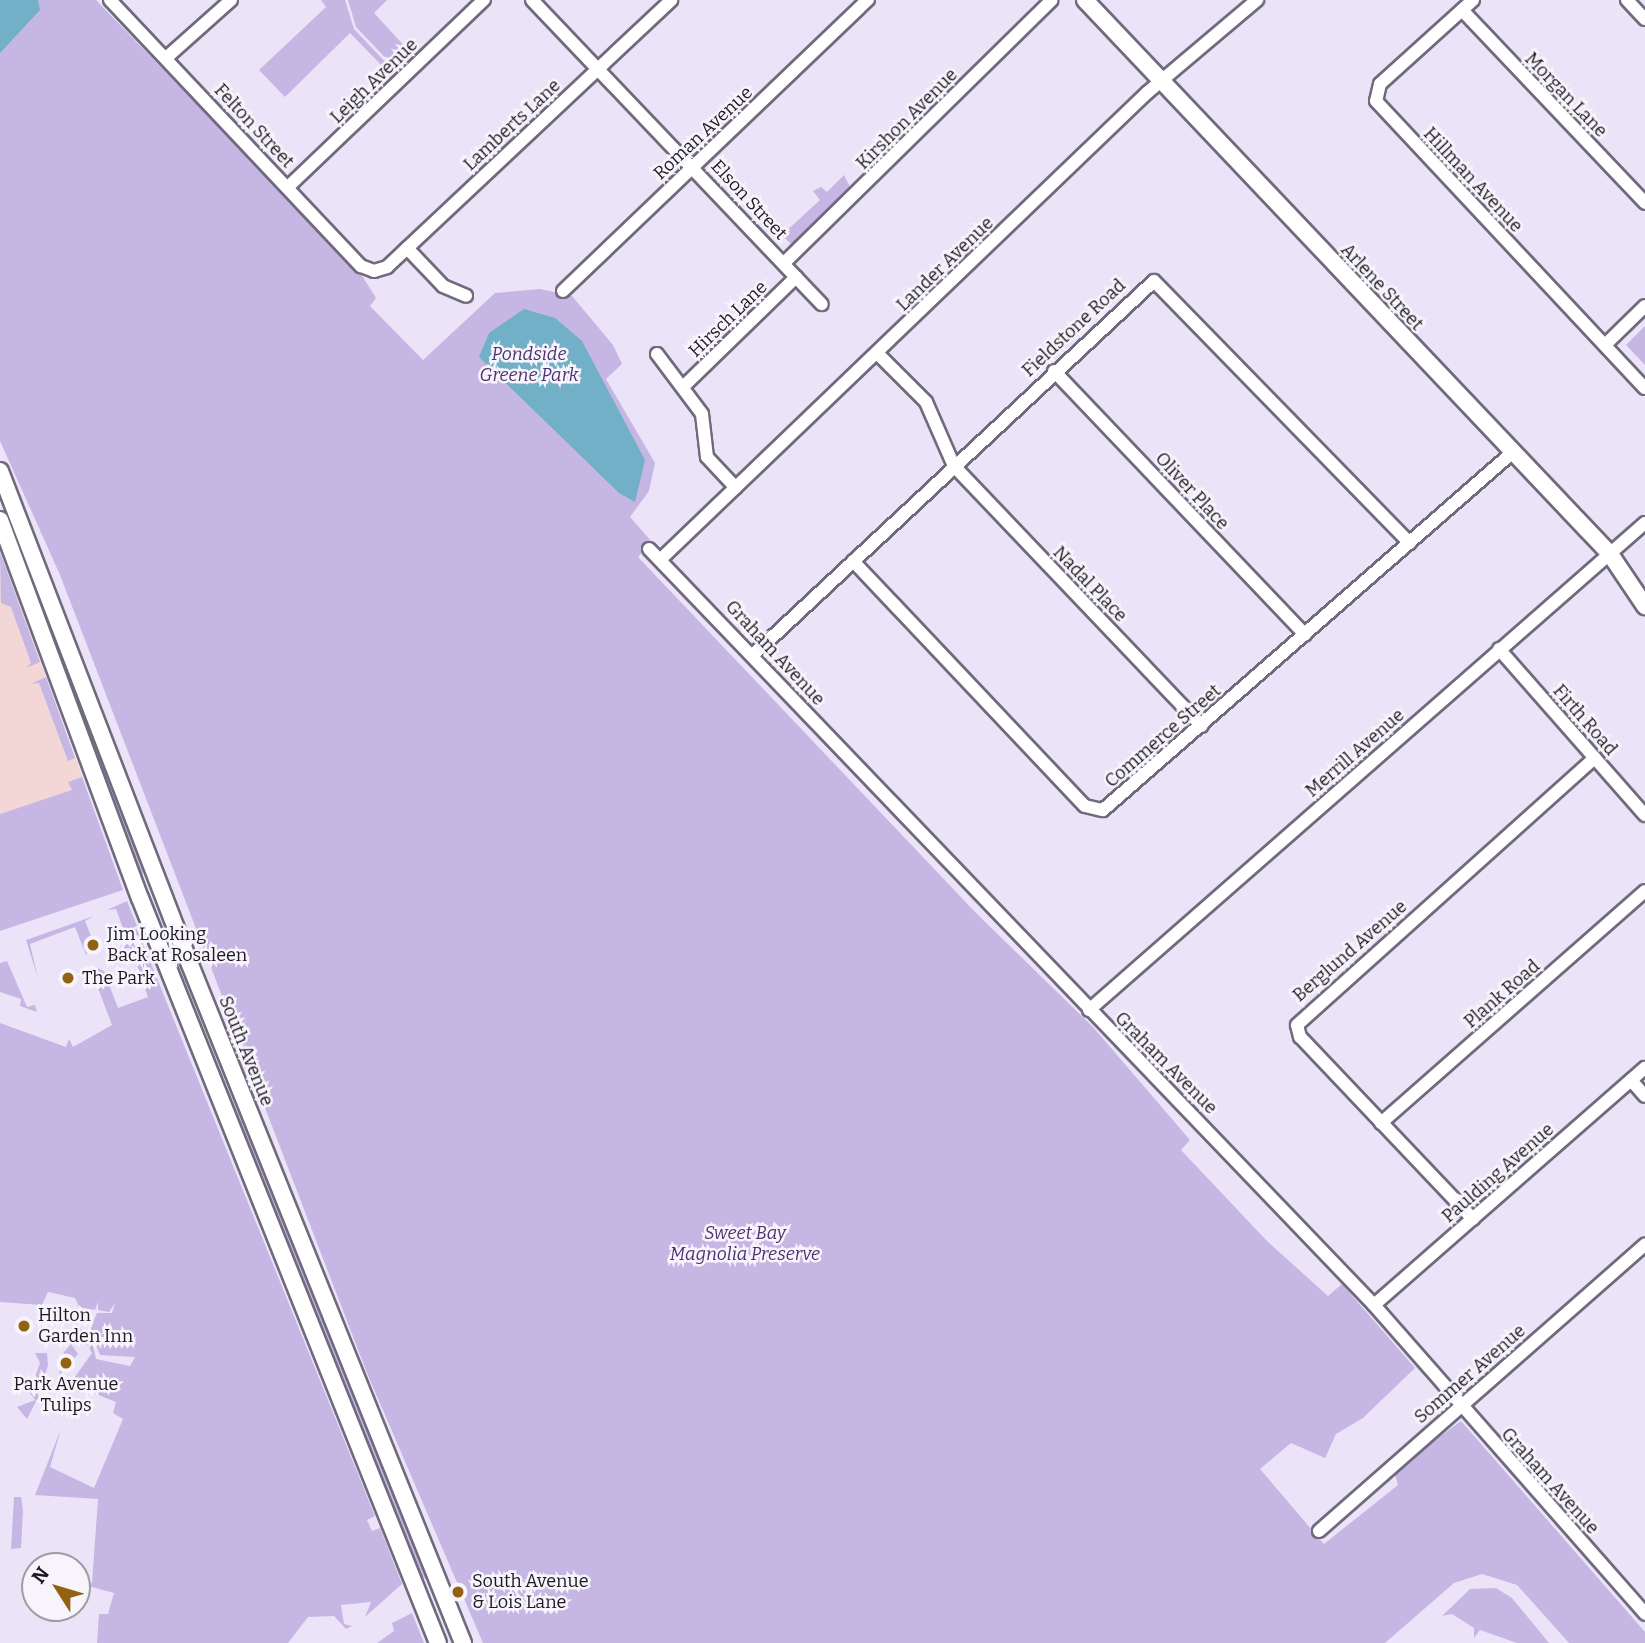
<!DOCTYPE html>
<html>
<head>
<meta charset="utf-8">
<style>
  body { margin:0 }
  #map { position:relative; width:1645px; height:1643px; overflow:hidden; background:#ebe4f9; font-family:Bitter,serif }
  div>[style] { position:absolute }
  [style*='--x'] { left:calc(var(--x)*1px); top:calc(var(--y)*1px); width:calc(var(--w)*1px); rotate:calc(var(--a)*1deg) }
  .commercial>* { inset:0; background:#f2d7d6 }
  .green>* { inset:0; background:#c6b6e4 }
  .water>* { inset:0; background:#71b0c6 }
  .roads { filter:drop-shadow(2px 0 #706a7c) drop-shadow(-2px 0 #706a7c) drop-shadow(0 2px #706a7c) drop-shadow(0 -2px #706a7c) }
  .minor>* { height:12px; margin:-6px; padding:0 6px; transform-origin:6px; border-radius:6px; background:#fff }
  .tertiary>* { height:16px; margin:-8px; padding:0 8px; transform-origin:8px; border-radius:8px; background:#fff }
  .dots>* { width:19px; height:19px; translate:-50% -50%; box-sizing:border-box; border:4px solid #f7f4fc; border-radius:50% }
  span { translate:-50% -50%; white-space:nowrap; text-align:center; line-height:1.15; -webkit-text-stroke:5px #f7f4fc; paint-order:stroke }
  .street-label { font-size:18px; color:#1c1920 }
  .park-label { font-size:18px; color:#4c326f; font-style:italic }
  .poi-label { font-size:18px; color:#1c1920 }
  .left { translate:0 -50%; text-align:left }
  .north { position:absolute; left:21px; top:1552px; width:70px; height:70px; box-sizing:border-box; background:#f7f4fc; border:2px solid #9f9ca4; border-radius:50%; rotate:307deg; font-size:19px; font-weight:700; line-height:28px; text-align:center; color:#1c1920 }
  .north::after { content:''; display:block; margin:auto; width:24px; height:32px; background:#926111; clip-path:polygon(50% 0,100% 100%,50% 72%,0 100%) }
</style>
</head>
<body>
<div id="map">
  <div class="commercial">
    <div style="clip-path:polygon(6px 568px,86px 787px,0 814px,0 573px)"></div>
  </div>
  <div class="green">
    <div style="clip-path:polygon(0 0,96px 0,361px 274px,376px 298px,370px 306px,423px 360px,495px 293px,540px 289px,572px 296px,613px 345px,622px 364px,606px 379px,655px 463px,649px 491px,630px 517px,652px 542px,638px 557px,977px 914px,1093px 1027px,1190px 1140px,1181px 1150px,1267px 1241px,1328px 1296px,1342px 1284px,1415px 1368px,1363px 1418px,1336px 1434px,1325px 1458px,1291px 1443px,1260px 1469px,1324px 1544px,1398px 1485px,1395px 1475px,1404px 1463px,1461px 1421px,1645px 1632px,1645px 1643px,1569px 1643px,1517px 1585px,1482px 1574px,1454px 1583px,1385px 1643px,483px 1643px,367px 1373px,60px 575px,0 441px)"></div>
    <div style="clip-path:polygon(321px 0,345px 0,354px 29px,392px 69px,388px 72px,350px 33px,285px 97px,259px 70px,326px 7px)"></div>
    <div style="clip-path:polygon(348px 0,387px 0,374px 13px,410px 52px,394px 67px,356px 27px)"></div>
    <div style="clip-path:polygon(844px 175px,851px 189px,792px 245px,782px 235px,820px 200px,813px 191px,821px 187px,827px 192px)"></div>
    <div style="clip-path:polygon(1645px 326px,1645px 365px,1626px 345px)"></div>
    <div style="clip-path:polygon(0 552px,40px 662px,26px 668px,31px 663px,11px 607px,1px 603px)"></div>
    <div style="clip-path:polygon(46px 677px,75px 758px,68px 761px,39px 683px,31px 684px)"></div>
    <div style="clip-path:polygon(97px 751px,144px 864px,142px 879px,96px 754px)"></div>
    <div style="clip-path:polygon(82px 777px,123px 890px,0 931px,0 814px,72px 790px,68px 782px)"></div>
    <div style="clip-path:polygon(127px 901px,137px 926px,124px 931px,116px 909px,107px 910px)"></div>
    <div style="clip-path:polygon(94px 916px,85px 921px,93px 941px,86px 955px,75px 927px,30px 944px,38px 978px,26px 940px)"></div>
    <div style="clip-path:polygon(137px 929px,375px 1516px,367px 1520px,372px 1531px,380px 1528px,402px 1584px,365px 1617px,371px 1602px,341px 1605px,344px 1624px,352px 1626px,346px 1629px,334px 1616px,308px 1617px,288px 1643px,97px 1643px,99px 1614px,108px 1614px,114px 1593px,77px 1583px,92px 1583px,98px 1499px,35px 1495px,61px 1429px,50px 1467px,94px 1488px,123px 1419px,113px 1413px,116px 1402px,81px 1388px,78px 1393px,72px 1381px,92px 1353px,76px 1326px,91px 1336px,96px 1359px,130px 1366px,135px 1357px,100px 1355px,90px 1330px,97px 1313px,112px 1313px,115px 1303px,109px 1312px,98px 1310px,98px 1302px,95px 1310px,79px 1307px,75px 1298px,48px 1292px,42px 1305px,0 1302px,0 1023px,66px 1047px,69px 1039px,73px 1047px,112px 1025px,93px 975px,96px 967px,104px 971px,118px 1008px,148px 997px,130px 948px,120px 949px,129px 943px,125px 933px)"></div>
    <div style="clip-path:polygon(167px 943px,399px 1498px,427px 1580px,421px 1576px)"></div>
    <div style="clip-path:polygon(7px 961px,27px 1007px,35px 1005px,37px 1012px,20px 1006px,21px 999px,0 992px,0 963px)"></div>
    <div style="clip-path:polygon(71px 1344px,78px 1354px,59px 1375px,64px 1352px)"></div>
    <div style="clip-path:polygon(35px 1353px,47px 1353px,48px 1365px,39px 1396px,27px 1419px,17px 1407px,35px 1400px,24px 1385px,32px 1385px,40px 1363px)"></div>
    <div style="clip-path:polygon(14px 1497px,21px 1497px,23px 1510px,21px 1548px,11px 1549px)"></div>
    <div style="clip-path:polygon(1496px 1588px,1512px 1598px,1549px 1643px,1517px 1643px,1480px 1630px,1474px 1638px,1474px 1628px,1452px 1614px,1442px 1616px,1470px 1589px)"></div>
    <div style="clip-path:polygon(412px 1613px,424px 1643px,377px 1643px,394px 1631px,392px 1623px)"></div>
  </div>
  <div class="water">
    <div style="clip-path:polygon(0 0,38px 0,40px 10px,0 53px)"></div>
    <div style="clip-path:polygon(524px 309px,555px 318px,582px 341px,645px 460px,635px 502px,619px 493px,479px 357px,489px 333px)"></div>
  </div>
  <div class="roads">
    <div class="minor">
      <div style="--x:110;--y:0;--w:366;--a:46.7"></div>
      <div style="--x:361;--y:266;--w:14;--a:21"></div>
      <div style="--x:374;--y:271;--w:14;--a:-17"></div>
      <div style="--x:387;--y:267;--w:390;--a:-43.2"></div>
      <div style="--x:532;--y:0;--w:420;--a:46.4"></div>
      <div style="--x:1473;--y:0;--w:125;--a:137.9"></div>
      <div style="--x:1380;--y:84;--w:17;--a:103"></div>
      <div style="--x:1376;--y:101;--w:393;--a:46.9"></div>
      <div style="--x:1627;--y:0;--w:26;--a:47"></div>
      <div style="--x:1462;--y:10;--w:266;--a:46.5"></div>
      <div style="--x:166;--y:58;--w:87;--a:-41.7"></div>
      <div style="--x:288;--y:187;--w:271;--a:-43.7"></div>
      <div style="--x:407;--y:248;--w:52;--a:46.5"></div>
      <div style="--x:443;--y:286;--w:25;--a:23"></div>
      <div style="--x:784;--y:263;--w:375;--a:-44.5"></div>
      <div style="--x:563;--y:291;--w:422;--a:-43.7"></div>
      <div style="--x:1605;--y:345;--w:56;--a:-44.3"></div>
      <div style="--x:657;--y:354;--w:75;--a:53.1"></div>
      <div style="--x:702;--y:414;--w:43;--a:83.4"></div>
      <div style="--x:707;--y:457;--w:42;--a:46.9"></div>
      <div style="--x:878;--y:354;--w:68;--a:45"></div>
      <div style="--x:926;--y:402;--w:70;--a:66.4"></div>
      <div style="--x:954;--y:466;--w:359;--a:46.4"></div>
      <div style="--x:1054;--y:371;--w:364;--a:46.4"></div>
      <div style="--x:685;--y:385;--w:155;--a:-44.2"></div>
      <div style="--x:649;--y:549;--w:1047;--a:46.2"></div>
      <div style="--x:1374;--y:1305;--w:411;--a:48.7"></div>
      <div style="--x:662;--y:558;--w:673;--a:-43.8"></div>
      <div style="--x:1148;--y:92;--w:143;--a:-40.2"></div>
      <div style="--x:853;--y:561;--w:337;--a:46.6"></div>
      <div style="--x:1085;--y:806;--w:18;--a:13"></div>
      <div style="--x:1103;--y:810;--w:544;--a:-41.13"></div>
      <div style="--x:1499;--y:649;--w:221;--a:48.7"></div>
      <div style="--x:753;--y:655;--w:548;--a:-43"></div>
      <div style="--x:1154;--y:281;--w:366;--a:45.7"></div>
      <div style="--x:1089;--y:1010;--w:739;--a:-41.22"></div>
      <div style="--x:1631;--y:1080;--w:21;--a:49"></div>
      <div style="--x:1381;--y:1123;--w:351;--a:-41.3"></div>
      <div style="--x:1473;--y:1219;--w:251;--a:-133.5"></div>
      <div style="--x:1300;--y:1037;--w:12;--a:-104"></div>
      <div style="--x:1297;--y:1025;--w:400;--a:-41.9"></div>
      <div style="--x:1374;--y:1305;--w:360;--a:-41.2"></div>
      <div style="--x:1319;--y:1531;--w:434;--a:-41.3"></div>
    </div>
    <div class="tertiary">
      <div style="--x:1085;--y:0;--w:763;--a:46.54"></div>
      <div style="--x:1610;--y:554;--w:63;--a:56.1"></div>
      <div style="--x:0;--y:471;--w:526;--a:68.95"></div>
      <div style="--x:189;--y:962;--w:734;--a:68.08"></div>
      <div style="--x:0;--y:520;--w:403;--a:69.7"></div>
      <div style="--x:140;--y:898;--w:802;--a:68.2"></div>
    </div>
  </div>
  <div class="dots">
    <div style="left:93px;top:945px;background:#926111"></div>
    <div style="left:68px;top:978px;background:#926111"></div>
    <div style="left:24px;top:1326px;background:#926111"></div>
    <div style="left:66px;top:1363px;background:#926111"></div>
    <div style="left:458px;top:1592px;background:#926111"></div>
  </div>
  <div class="street-label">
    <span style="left:374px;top:81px;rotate:-44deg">Leigh Avenue</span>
    <span style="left:1566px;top:95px;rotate:46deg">Morgan Lane</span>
    <span style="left:907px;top:119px;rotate:-45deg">Kirshon Avenue</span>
    <span style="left:512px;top:125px;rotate:-43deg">Lamberts Lane</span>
    <span style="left:254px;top:126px;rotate:47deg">Felton Street</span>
    <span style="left:703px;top:133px;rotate:-43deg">Roman Avenue</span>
    <span style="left:1473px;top:180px;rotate:47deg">Hillman Avenue</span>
    <span style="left:749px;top:200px;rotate:47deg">Elson Street</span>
    <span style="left:945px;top:264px;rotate:-44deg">Lander Avenue</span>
    <span style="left:1382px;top:287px;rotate:47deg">Arlene Street</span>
    <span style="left:728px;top:319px;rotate:-44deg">Hirsch Lane</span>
    <span style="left:1074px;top:328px;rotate:-43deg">Fieldstone Road</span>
    <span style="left:1192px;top:491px;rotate:47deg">Oliver Place</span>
    <span style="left:1090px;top:584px;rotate:46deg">Nadal Place</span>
    <span style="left:775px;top:653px;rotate:47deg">Graham Avenue</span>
    <span style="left:1585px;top:720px;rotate:49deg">Firth Road</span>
    <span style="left:1163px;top:736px;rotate:-41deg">Commerce Street</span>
    <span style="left:1355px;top:753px;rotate:-41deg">Merrill Avenue</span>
    <span style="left:1350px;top:951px;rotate:-41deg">Berglund Avenue</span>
    <span style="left:1502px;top:994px;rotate:-41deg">Plank Road</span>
    <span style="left:246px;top:1051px;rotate:68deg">South Avenue</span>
    <span style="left:1166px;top:1063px;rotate:45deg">Graham Avenue</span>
    <span style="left:1498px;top:1173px;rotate:-41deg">Paulding Avenue</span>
    <span style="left:1470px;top:1374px;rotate:-41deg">Sommer Avenue</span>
    <span style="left:1550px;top:1481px;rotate:48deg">Graham Avenue</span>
  </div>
  <div class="park-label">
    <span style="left:529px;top:365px">Pondside<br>Greene Park</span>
    <span style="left:745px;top:1244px">Sweet Bay<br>Magnolia Preserve</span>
  </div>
  <div class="poi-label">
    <span class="left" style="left:107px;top:945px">Jim Looking<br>Back at Rosaleen</span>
    <span class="left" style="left:82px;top:978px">The Park</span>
    <span class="left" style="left:38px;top:1326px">Hilton<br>Garden Inn</span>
    <span style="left:66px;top:1395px">Park Avenue<br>Tulips</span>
    <span class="left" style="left:472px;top:1592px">South Avenue<br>&amp; Lois Lane</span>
  </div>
  <div class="north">N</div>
</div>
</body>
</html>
